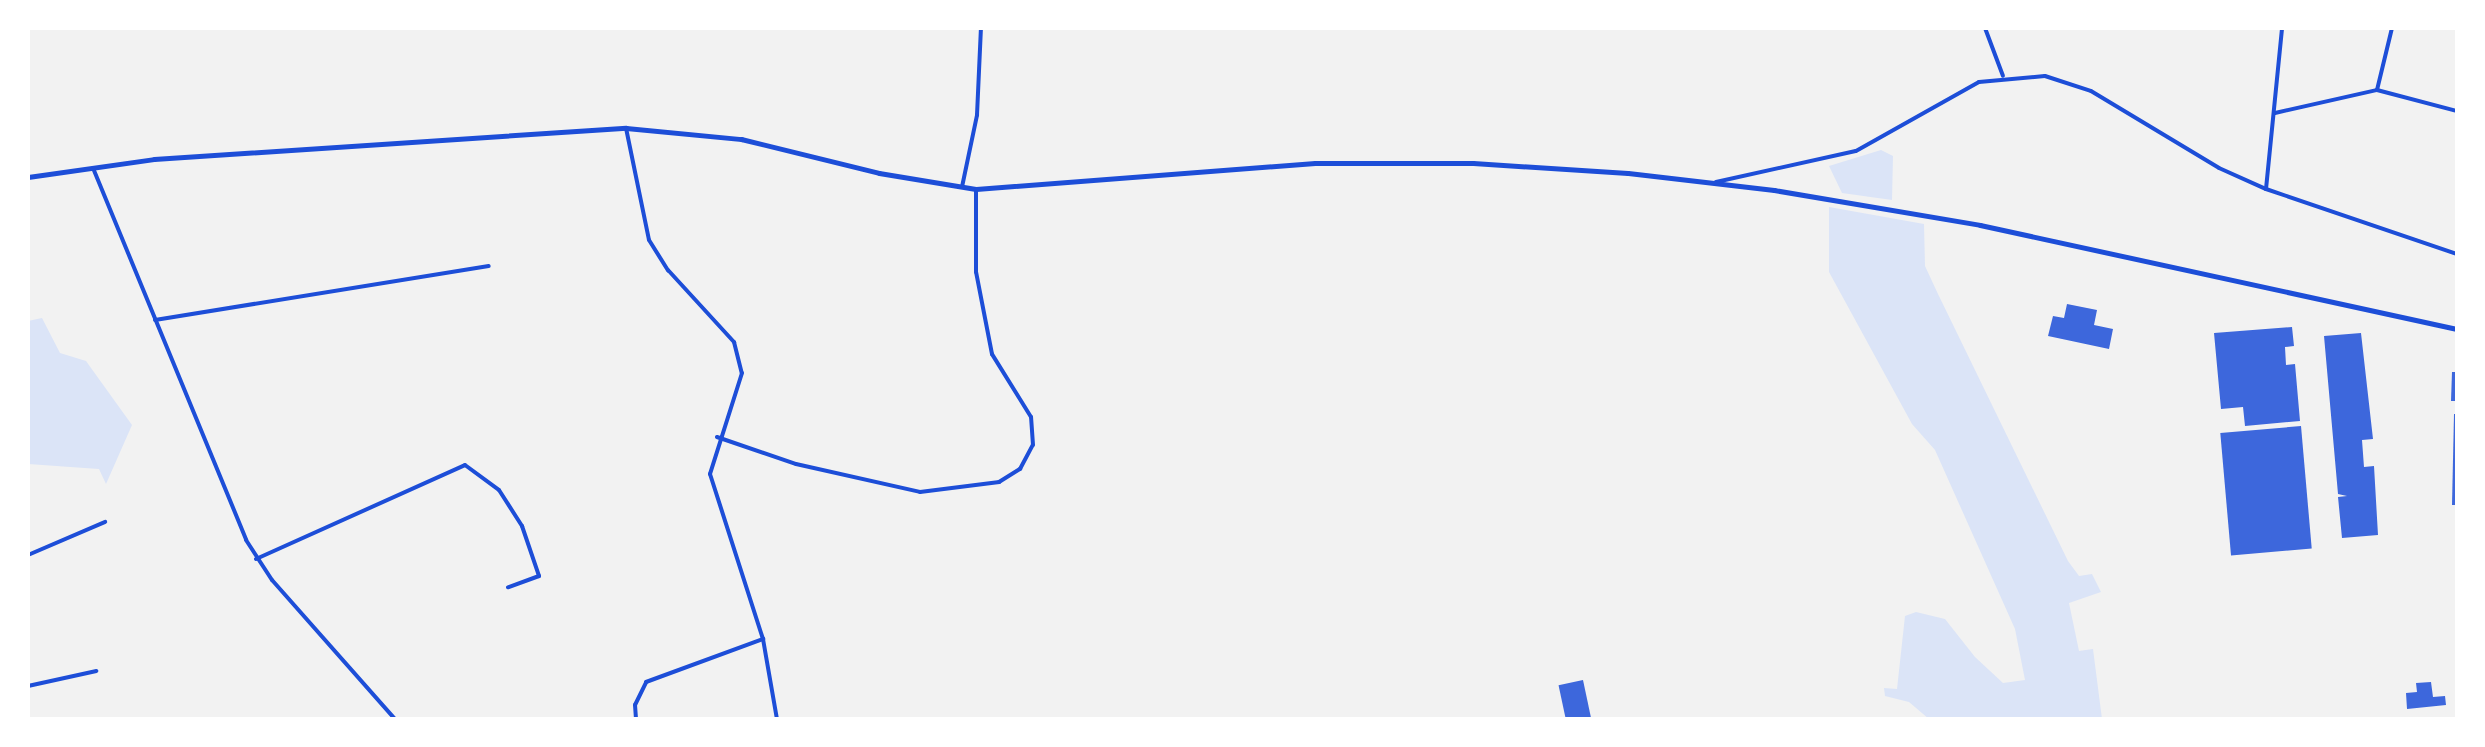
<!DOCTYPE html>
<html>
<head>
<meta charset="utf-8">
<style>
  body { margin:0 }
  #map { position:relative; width:2485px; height:747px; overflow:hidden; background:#f2f2f2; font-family:Figtree,sans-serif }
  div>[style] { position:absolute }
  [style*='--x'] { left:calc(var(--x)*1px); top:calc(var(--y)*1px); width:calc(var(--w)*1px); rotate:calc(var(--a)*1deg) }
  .green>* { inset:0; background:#dbe4f7 }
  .building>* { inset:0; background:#3d67dc; transform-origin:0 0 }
  .minor>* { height:4px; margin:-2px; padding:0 2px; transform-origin:2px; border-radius:2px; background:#1d4ed8 }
  .secondary>* { height:5px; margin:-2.5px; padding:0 2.5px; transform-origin:2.5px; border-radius:2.5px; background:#1d4ed8 }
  span { translate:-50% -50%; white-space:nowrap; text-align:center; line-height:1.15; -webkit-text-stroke:6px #fff; paint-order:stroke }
  .frame { position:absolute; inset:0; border:30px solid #fff; pointer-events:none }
</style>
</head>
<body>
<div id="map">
  <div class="green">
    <div style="clip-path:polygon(1881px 150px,1893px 156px,1892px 200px,1842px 193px,1829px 166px)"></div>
    <div style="clip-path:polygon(1829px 207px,1924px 224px,1925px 266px,1938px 294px,2068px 561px,2079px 576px,2092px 574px,2101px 592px,2069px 603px,2079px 651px,2093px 649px,2102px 719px,1929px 719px,1909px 702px,1885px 696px,1884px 688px,1897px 689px,1905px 616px,1916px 612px,1945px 619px,1975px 657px,2003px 683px,2025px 680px,2015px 629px,1935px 450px,1912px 424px,1829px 272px)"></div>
    <div style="clip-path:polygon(42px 318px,60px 353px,86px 361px,132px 425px,106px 484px,99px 469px,28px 464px,28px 321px)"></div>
  </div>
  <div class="building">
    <div style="clip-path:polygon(2067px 304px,2097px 310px,2094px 325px,2113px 329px,2109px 349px,2048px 336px,2053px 316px,2064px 318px)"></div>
    <div style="clip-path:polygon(2292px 327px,2294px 346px,2285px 347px,2286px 365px,2295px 364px,2300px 421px,2245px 426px,2243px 407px,2221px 409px,2214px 333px)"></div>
    <div style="clip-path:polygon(2361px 333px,2373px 439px,2362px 440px,2364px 467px,2374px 466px,2378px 535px,2342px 538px,2338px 497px,2347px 496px,2338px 494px,2324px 336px)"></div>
    <div style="clip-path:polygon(2452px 372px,2457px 372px,2457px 401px,2451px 401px)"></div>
    <div style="clip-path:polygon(2454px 414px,2457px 414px,2457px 505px,2452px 505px)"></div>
    <div style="left:2301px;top:426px;width:123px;height:81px;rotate:85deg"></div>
    <div style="left:1583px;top:680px;width:40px;height:25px;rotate:78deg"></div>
    <div style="clip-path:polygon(2431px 682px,2433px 697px,2445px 696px,2446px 705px,2407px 709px,2406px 693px,2417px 692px,2416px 683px)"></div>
  </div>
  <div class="minor">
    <div style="--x:1985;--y:28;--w:51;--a:69.4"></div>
    <div style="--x:2377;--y:90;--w:64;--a:-76.4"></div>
    <div style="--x:2275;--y:113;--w:105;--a:-12.7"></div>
    <div style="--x:2377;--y:90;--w:83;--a:14.7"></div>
    <div style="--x:626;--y:128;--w:114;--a:78.4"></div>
    <div style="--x:649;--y:240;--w:36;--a:58"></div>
    <div style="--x:668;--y:270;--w:98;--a:47.5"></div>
    <div style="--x:734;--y:342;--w:32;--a:76"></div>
    <div style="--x:742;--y:373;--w:106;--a:107.6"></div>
    <div style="--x:710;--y:474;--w:173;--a:72.2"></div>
    <div style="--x:763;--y:639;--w:81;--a:80.1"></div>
    <div style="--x:93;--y:168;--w:402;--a:67.6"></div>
    <div style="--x:246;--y:540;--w:48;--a:57"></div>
    <div style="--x:272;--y:580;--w:186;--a:48.5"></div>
    <div style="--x:1716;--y:182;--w:143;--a:-12.5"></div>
    <div style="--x:1856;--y:151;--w:141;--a:-29.3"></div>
    <div style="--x:1979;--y:82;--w:66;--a:-5.2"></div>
    <div style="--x:2045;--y:76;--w:48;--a:18.1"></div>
    <div style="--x:2091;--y:91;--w:149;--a:31"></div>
    <div style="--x:2219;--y:168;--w:51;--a:24.1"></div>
    <div style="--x:2266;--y:189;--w:202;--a:18.8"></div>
    <div style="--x:962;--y:187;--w:74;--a:-78.2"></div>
    <div style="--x:977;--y:115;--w:87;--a:-87.4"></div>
    <div style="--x:2266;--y:189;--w:162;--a:-84.3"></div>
    <div style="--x:155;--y:320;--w:338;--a:-9.2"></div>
    <div style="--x:717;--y:437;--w:83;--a:18.9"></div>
    <div style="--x:796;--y:464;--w:127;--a:12.7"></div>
    <div style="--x:920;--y:492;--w:80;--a:-7.2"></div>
    <div style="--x:999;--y:482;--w:25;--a:-32"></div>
    <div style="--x:1020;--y:469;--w:27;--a:-62"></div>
    <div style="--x:1033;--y:445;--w:28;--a:-94"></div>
    <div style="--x:1031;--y:417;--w:74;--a:-121.8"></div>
    <div style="--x:992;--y:354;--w:84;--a:-101"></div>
    <div style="--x:976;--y:272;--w:83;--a:-90"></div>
    <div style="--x:28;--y:555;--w:84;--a:-23.2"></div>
    <div style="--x:256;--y:559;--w:229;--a:-24.2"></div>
    <div style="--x:465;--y:465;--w:42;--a:36.3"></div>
    <div style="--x:499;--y:490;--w:43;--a:57.4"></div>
    <div style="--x:522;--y:526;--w:53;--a:71.2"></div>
    <div style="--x:539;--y:576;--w:33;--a:160"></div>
    <div style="--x:28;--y:686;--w:70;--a:-12.4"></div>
    <div style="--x:636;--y:719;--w:14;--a:-94"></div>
    <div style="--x:635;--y:705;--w:25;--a:-64"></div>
    <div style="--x:646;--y:682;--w:125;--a:-20.2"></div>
  </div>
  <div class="secondary">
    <div style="--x:28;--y:177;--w:127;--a:-8.1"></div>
    <div style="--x:154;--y:159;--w:473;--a:-3.8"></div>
    <div style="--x:626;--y:128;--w:116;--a:5.5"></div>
    <div style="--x:741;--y:139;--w:142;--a:13.8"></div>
    <div style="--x:879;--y:173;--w:98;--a:9.4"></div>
    <div style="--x:976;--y:189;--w:340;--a:-4.4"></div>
    <div style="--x:1315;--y:163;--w:158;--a:0"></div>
    <div style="--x:1473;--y:163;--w:155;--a:3.7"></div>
    <div style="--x:1628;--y:173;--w:147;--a:6.6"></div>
    <div style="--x:1774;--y:190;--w:209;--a:9.6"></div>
    <div style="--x:1980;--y:225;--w:488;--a:12.3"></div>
  </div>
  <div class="frame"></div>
</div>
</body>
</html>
